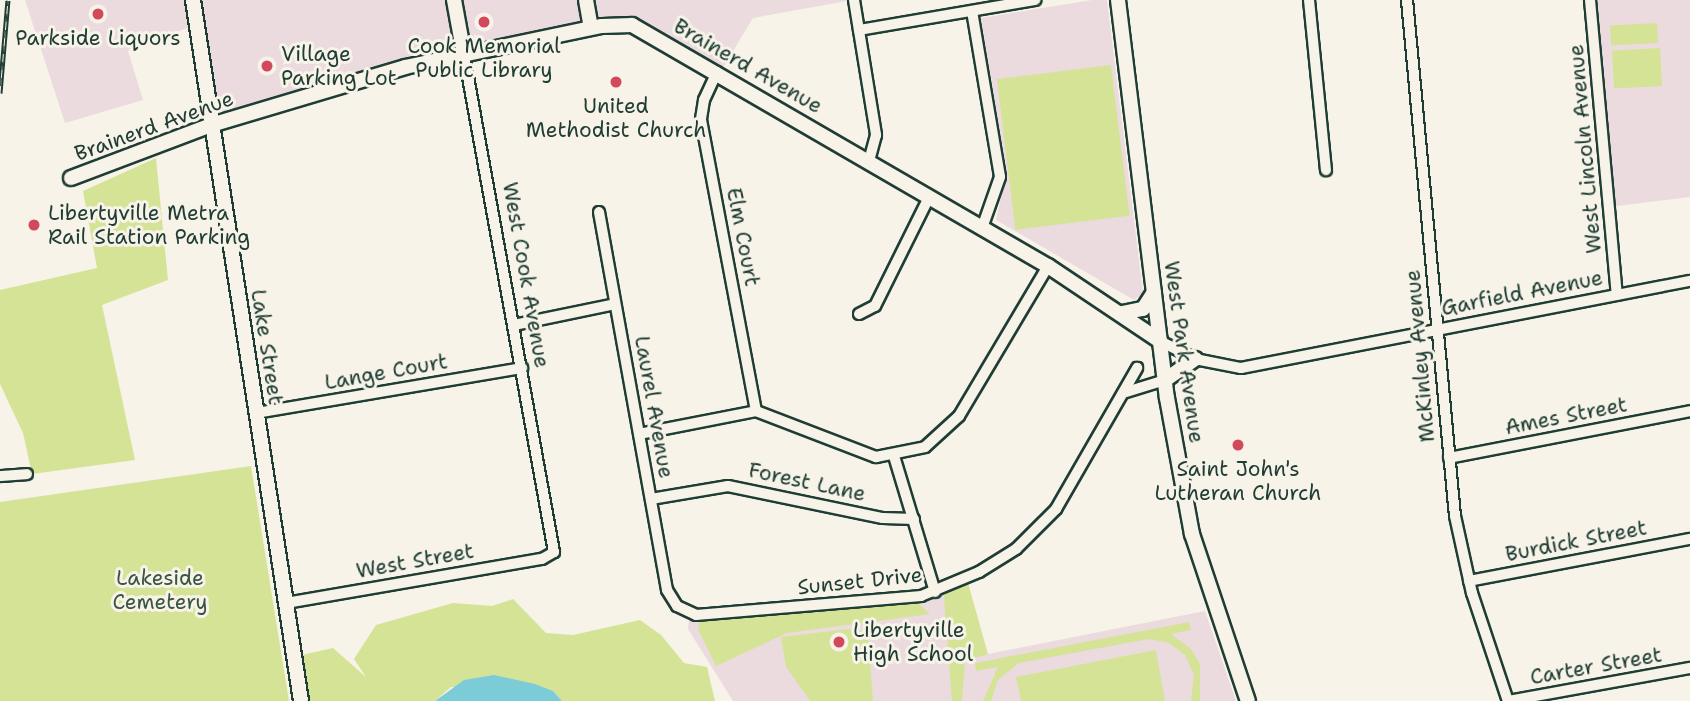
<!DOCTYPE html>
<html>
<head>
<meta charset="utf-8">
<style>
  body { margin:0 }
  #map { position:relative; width:1690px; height:701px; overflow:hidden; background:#f7f3e8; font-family:"Shantell Sans",sans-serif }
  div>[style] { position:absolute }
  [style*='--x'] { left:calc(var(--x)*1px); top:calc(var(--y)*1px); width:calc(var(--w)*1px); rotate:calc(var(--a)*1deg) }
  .built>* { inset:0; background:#ebdbde }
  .green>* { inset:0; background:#d5e397; transform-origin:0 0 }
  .water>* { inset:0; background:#7cccd7 }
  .roads { filter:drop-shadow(2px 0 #1f3d34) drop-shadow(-2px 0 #1f3d34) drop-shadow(0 2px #1f3d34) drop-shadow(0 -2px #1f3d34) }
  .street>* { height:10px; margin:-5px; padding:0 5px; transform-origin:5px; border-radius:5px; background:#f7f3e8 }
  .secondary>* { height:14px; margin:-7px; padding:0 7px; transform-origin:7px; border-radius:7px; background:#f7f3e8 }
  .rail>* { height:5px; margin-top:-2.5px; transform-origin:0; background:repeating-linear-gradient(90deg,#f7f3e8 0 8px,#1f3d34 0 16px); box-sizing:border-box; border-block:2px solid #1f3d34 }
  .dots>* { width:19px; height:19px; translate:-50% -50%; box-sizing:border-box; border:4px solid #f7f3e8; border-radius:50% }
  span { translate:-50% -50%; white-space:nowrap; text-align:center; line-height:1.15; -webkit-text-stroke:6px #f7f3e8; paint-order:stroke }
  .poi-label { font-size:21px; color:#1f3d34 }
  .left { translate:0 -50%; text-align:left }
  .street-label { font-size:21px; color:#1f3d34 }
  .park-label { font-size:21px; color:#3a5643 }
</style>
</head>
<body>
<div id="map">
  <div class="built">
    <div style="clip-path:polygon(25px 0,847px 0,847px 1px,753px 18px,721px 71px,621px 19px,216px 119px,200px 23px,128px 51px,143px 100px,65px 123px)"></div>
    <div style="clip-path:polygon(1092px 0,1107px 0,1143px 293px,1134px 300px,996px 220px,1007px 172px,981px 18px)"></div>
    <div style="clip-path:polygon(1590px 0,1690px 0,1690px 197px,1609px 207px)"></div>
    <div style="clip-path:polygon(951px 592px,988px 654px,1205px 611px,1236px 701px,733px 701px,688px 629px,689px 619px,922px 603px)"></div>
  </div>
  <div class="green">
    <div style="left:1657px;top:23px;width:20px;height:47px;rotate:87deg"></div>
    <div style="left:1660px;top:48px;width:38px;height:48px;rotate:87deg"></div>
    <div style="left:1111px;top:65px;width:152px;height:115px;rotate:83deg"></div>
    <div style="clip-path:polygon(156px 158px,168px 280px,102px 305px,135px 460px,32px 474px,23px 433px,0 384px,0 290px,97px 268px,83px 191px)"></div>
    <div style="clip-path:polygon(251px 466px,289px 701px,0 701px,0 502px)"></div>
    <div style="clip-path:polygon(968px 583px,988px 654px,965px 661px,962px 701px,952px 701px,944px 598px,945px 592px)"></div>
    <div style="clip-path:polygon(513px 599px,546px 633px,573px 635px,640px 620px,661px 635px,684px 663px,707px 667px,715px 701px,562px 701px,553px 691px,451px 687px,435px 701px,307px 701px,302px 655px,333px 648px,366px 677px,354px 659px,376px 625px,453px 603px,492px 606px)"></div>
    <div style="clip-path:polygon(881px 603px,918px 603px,930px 614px,787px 633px,716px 666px,698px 629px,700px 620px)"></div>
    <div style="clip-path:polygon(1189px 622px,1191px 630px,1171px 634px,1191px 649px,1200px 664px,1200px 701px,1191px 701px,1194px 675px,1185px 655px,1169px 643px,1149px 639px,1019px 663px,998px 680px,991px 701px,983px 701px,998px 667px,976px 671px,975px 663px)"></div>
    <div style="clip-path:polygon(857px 628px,868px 637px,873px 701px,810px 701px,786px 667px,781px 637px)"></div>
    <div style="clip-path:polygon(1156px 650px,1165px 701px,1021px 701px,1016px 677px)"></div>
  </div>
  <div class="water">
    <div style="clip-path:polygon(494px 675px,535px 684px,553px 691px,562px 701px,435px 701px,464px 680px)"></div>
  </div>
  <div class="roads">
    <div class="street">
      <div style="--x:854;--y:0;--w:137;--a:80.7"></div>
      <div style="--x:876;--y:135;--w:27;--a:105"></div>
      <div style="--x:1309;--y:0;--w:171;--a:84.3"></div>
      <div style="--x:1407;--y:0;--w:518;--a:84.69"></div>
      <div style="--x:1455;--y:516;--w:79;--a:77.6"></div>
      <div style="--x:1472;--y:593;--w:114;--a:71.6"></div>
      <div style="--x:1590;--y:0;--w:296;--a:84.8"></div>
      <div style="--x:972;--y:11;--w:168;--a:80.4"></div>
      <div style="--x:1000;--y:177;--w:54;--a:109.4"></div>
      <div style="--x:859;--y:30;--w:179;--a:-9.7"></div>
      <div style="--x:717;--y:72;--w:31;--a:115"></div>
      <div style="--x:704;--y:100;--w:20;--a:99"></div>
      <div style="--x:701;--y:120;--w:296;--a:79.3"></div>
      <div style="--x:599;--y:212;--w:384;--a:79.8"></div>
      <div style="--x:667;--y:590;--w:19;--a:58"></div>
      <div style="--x:677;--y:606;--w:21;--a:25"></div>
      <div style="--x:696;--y:615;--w:226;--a:-4.8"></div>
      <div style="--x:921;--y:596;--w:63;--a:-22.5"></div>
      <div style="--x:979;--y:572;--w:44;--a:-31.9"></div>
      <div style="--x:1016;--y:549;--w:57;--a:-45"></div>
      <div style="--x:1056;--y:509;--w:163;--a:-60.1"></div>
      <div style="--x:859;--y:314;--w:18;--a:-27"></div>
      <div style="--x:875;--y:306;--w:122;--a:-63.6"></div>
      <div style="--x:514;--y:325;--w:103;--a:-11.7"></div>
      <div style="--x:1160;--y:341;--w:39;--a:27"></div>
      <div style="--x:1195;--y:359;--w:47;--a:11.1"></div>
      <div style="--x:1241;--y:368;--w:457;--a:-11"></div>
      <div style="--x:1123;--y:393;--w:44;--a:-17.2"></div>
      <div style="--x:256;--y:413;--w:270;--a:-9.6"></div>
      <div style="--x:639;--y:434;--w:119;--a:-11.1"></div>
      <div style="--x:756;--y:411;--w:129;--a:21"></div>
      <div style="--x:876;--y:457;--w:50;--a:-11.5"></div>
      <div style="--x:925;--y:447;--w:46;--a:-42.4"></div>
      <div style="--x:959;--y:416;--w:174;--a:-59.3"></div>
      <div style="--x:894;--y:456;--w:142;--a:73.2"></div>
      <div style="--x:1449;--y:458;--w:246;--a:-11"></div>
      <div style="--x:0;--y:476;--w:27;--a:-4"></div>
      <div style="--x:651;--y:499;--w:78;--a:-9.6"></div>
      <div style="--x:728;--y:486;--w:158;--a:11.7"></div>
      <div style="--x:883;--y:518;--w:31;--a:2"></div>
      <div style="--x:1469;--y:581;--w:225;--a:-10.8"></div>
      <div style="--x:286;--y:603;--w:260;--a:-9.8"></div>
      <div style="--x:542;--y:559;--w:14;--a:-30"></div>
      <div style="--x:554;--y:552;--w:505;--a:-100.26"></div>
      <div style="--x:1508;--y:701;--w:185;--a:-10.3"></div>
    </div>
    <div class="secondary">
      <div style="--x:193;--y:0;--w:709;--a:81.24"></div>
      <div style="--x:454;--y:0;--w:56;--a:79.7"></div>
      <div style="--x:586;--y:0;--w:28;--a:80"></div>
      <div style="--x:1118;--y:0;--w:401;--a:83"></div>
      <div style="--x:1167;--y:398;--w:138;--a:79.6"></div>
      <div style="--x:1192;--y:534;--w:176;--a:71.5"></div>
      <div style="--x:71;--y:178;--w:150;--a:-20.7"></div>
      <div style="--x:211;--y:125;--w:202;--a:-16.6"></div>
      <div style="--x:405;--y:67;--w:201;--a:-11.8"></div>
      <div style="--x:602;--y:26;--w:30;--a:-2"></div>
      <div style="--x:632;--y:25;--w:481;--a:30.1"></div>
      <div style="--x:1048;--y:266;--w:135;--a:33.8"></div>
      <div style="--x:1122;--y:313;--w:21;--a:-11"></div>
      <div style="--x:1143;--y:309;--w:20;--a:-57"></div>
      <div style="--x:1165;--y:380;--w:37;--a:-35"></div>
    </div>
  </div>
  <div class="rail">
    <div style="--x:0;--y:93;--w:93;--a:-85.1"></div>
  </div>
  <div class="dots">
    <div style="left:98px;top:14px;background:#d1495b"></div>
    <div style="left:484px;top:22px;background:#d1495b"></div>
    <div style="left:267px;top:66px;background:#d1495b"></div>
    <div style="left:616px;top:82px;background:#d1495b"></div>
    <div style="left:34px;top:225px;background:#d1495b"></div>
    <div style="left:1238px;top:445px;background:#d1495b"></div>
    <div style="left:839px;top:642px;background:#d1495b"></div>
  </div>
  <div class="poi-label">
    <span style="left:98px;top:38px">Parkside Liquors</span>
    <span style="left:484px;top:58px">Cook Memorial<br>Public Library</span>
    <span class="left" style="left:281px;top:66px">Village<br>Parking Lot</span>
    <span style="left:616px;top:118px">United<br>Methodist Church</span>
    <span class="left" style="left:48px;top:225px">Libertyville Metra<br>Rail Station Parking</span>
    <span style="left:1238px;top:481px">Saint John's<br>Lutheran Church</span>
    <span class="left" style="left:853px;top:642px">Libertyville<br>High School</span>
  </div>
  <div class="street-label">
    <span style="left:748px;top:66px;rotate:30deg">Brainerd Avenue</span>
    <span style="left:154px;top:126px;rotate:-20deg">Brainerd Avenue</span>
    <span style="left:1585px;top:149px;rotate:-95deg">West Lincoln Avenue</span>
    <span style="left:743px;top:237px;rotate:79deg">Elm Court</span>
    <span style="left:526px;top:275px;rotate:80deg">West Cook Avenue</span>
    <span style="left:1522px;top:293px;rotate:-11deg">Garfield Avenue</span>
    <span style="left:267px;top:347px;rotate:81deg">Lake Street</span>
    <span style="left:1184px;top:352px;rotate:82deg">West Park Avenue</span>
    <span style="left:1420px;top:356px;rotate:-95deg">McKinley Avenue</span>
    <span style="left:386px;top:372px;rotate:-10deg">Lange Court</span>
    <span style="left:654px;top:407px;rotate:80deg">Laurel Avenue</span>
    <span style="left:1566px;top:416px;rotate:-11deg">Ames Street</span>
    <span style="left:807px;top:482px;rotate:12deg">Forest Lane</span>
    <span style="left:1576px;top:541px;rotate:-11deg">Burdick Street</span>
    <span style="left:415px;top:561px;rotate:-10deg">West Street</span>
    <span style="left:860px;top:581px;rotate:-6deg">Sunset Drive</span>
    <span style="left:1596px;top:666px;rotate:-10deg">Carter Street</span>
  </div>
  <div class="park-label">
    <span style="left:160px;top:590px">Lakeside<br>Cemetery</span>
  </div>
</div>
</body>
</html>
